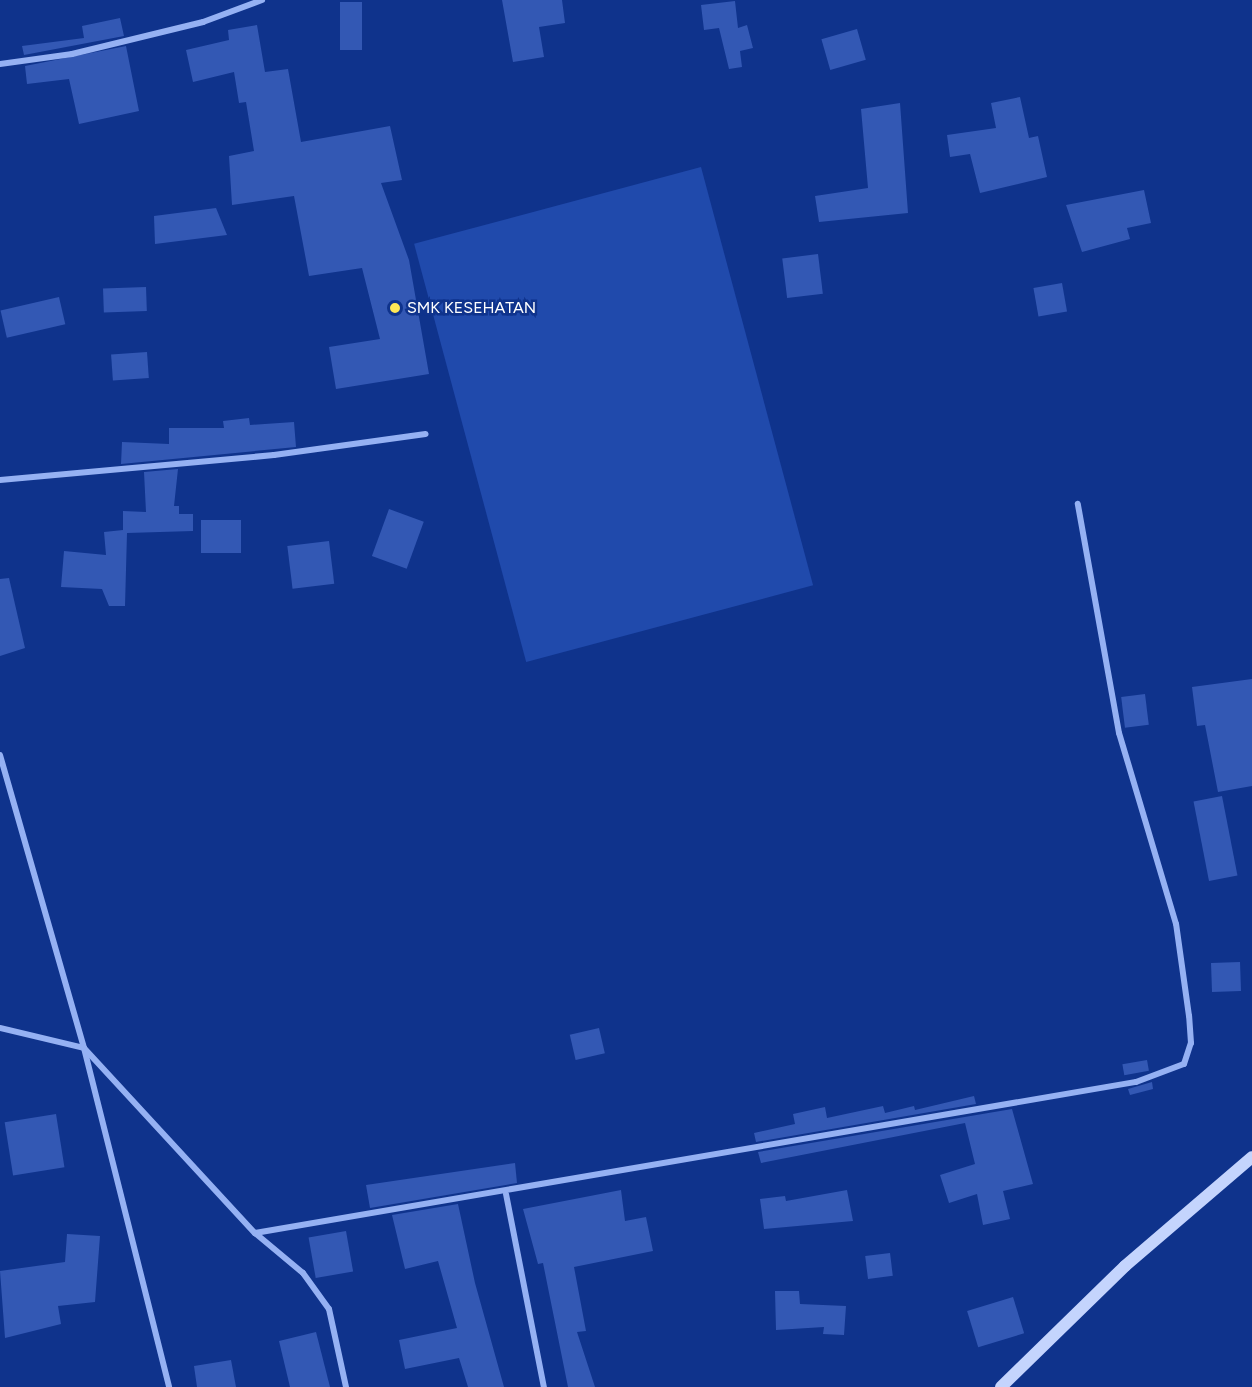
<!DOCTYPE html>
<html>
<head>
<meta charset="utf-8">
<style>
  body { margin:0 }
  #map { position:relative; width:1252px; height:1387px; overflow:hidden; background:#0f338c; font-family:Figtree,sans-serif }
  div>[style] { position:absolute }
  [style*='--x'] { left:calc(var(--x)*1px); top:calc(var(--y)*1px); width:calc(var(--w)*1px); rotate:calc(var(--a)*1deg) }
  .green>* { inset:0; background:#204aac; transform-origin:0 0 }
  .building>* { inset:0; background:#3358b4; transform-origin:0 0 }
  .street>* { height:6px; margin:-3px; padding:0 3px; transform-origin:3px; border-radius:3px; background:#95b1f3 }
  .secondary>* { height:12px; margin:-6px; padding:0 6px; transform-origin:6px; border-radius:6px; background:#c4d4fd }
  .dots>* { width:16px; height:16px; translate:-50% -50%; box-sizing:border-box; border:3px solid #0f338c; border-radius:50% }
  span { translate:-50% -50%; white-space:nowrap; text-align:center; line-height:1.15; -webkit-text-stroke:5px #0f338c; paint-order:stroke }
  .poi-label { font-size:16px; color:#fff }
  .left { translate:0 -50%; text-align:left }
</style>
</head>
<body>
<div id="map">
  <div class="green">
    <div style="left:701px;top:167px;width:433px;height:297px;rotate:75deg"></div>
  </div>
  <div class="building">
    <div style="clip-path:polygon(502px 0,562px 0,565px 23px,539px 27px,544px 57px,513px 62px)"></div>
    <div style="clip-path:polygon(735px 1px,738px 28px,747px 25px,753px 48px,740px 51px,742px 67px,729px 69px,719px 28px,704px 30px,701px 5px)"></div>
    <div style="left:340px;top:2px;width:22px;height:48px"></div>
    <div style="clip-path:polygon(120px 18px,124px 36px,24px 55px,22px 46px,84px 38px,82px 26px)"></div>
    <div style="clip-path:polygon(257px 25px,265px 72px,288px 69px,301px 142px,390px 126px,402px 180px,381px 183px,409px 260px,429px 374px,336px 389px,329px 347px,380px 339px,362px 268px,309px 276px,294px 196px,232px 205px,229px 156px,254px 151px,246px 102px,239px 103px,234px 72px,193px 82px,186px 50px,229px 40px,228px 30px)"></div>
    <div style="left:857px;top:29px;width:32px;height:37px;rotate:74deg"></div>
    <div style="clip-path:polygon(126px 46px,139px 111px,79px 124px,69px 79px,27px 84px,25px 66px)"></div>
    <div style="clip-path:polygon(1020px 97px,1029px 138px,1038px 136px,1047px 177px,980px 193px,970px 154px,950px 157px,947px 135px,996px 128px,991px 103px)"></div>
    <div style="clip-path:polygon(900px 103px,908px 213px,819px 222px,815px 196px,868px 188px,861px 109px)"></div>
    <div style="clip-path:polygon(1144px 190px,1151px 223px,1127px 228px,1130px 239px,1082px 252px,1066px 205px)"></div>
    <div style="clip-path:polygon(216px 208px,227px 235px,155px 244px,154px 216px)"></div>
    <div style="left:818px;top:254px;width:40px;height:36px;rotate:83deg"></div>
    <div style="left:1062px;top:283px;width:29px;height:29px;rotate:80deg"></div>
    <div style="left:146px;top:287px;width:24px;height:43px;rotate:88deg"></div>
    <div style="left:59px;top:297px;width:28px;height:60px;rotate:77deg"></div>
    <div style="left:147px;top:352px;width:26px;height:36px;rotate:86deg"></div>
    <div style="clip-path:polygon(249px 418px,250px 425px,294px 422px,296px 447px,121px 464px,122px 442px,169px 444px,169px 428px,224px 428px,223px 421px)"></div>
    <div style="clip-path:polygon(178px 469px,174px 506px,179px 506px,179px 514px,193px 514px,193px 531px,127px 533px,125px 606px,109px 606px,102px 589px,61px 587px,64px 551px,106px 555px,104px 532px,123px 530px,123px 511px,146px 512px,144px 472px)"></div>
    <div style="left:389px;top:509px;width:37px;height:50px;rotate:20deg"></div>
    <div style="left:201px;top:520px;width:40px;height:33px"></div>
    <div style="left:329px;top:541px;width:43px;height:42px;rotate:83deg"></div>
    <div style="clip-path:polygon(9px 578px,25px 648px,0 656px,0 579px)"></div>
    <div style="clip-path:polygon(1252px 679px,1252px 786px,1218px 792px,1205px 725px,1197px 726px,1192px 687px)"></div>
    <div style="left:1145px;top:694px;width:31px;height:24px;rotate:83deg"></div>
    <div style="left:1222px;top:796px;width:81px;height:29px;rotate:79deg"></div>
    <div style="left:1240px;top:962px;width:29px;height:29px;rotate:88deg"></div>
    <div style="left:599px;top:1028px;width:26px;height:30px;rotate:77deg"></div>
    <div style="left:1147px;top:1060px;width:11px;height:25px;rotate:80deg"></div>
    <div style="clip-path:polygon(1152px 1082px,1153px 1089px,1130px 1095px,1128px 1089px)"></div>
    <div style="clip-path:polygon(974px 1096px,976px 1104px,756px 1142px,754px 1133px,795px 1124px,793px 1114px,825px 1107px,827px 1118px,883px 1106px,885px 1113px,914px 1106px,915px 1110px)"></div>
    <div style="clip-path:polygon(1012px 1109px,1033px 1184px,1003px 1191px,1010px 1219px,983px 1225px,977px 1194px,949px 1203px,940px 1175px,975px 1164px,965px 1123px,761px 1163px,758px 1152px)"></div>
    <div style="left:56px;top:1114px;width:54px;height:52px;rotate:81deg"></div>
    <div style="clip-path:polygon(515px 1163px,517px 1183px,370px 1208px,366px 1185px)"></div>
    <div style="clip-path:polygon(621px 1190px,625px 1221px,646px 1217px,653px 1251px,574px 1267px,586px 1331px,577px 1332px,595px 1387px,568px 1387px,543px 1263px,538px 1264px,523px 1209px)"></div>
    <div style="clip-path:polygon(847px 1190px,853px 1221px,764px 1229px,760px 1199px,785px 1196px,786px 1201px)"></div>
    <div style="clip-path:polygon(458px 1204px,475px 1283px,504px 1387px,468px 1387px,459px 1358px,405px 1369px,399px 1340px,457px 1328px,438px 1261px,405px 1269px,392px 1215px)"></div>
    <div style="left:346px;top:1231px;width:41px;height:38px;rotate:80deg"></div>
    <div style="clip-path:polygon(67px 1234px,100px 1236px,95px 1302px,58px 1306px,61px 1324px,5px 1338px,0 1271px,65px 1262px)"></div>
    <div style="left:890px;top:1253px;width:23px;height:25px;rotate:83deg"></div>
    <div style="clip-path:polygon(775px 1291px,799px 1291px,800px 1304px,846px 1306px,844px 1335px,823px 1334px,824px 1327px,776px 1330px)"></div>
    <div style="left:1013px;top:1297px;width:38px;height:48px;rotate:73deg"></div>
    <div style="clip-path:polygon(316px 1332px,330px 1387px,290px 1387px,279px 1341px)"></div>
    <div style="clip-path:polygon(231px 1360px,236px 1387px,197px 1387px,194px 1366px)"></div>
  </div>
  <div class="street">
    <div style="--x:0;--y:64;--w:73;--a:-7.9"></div>
    <div style="--x:72;--y:54;--w:135;--a:-13.7"></div>
    <div style="--x:203;--y:22;--w:63;--a:-20.4"></div>
    <div style="--x:0;--y:480;--w:275;--a:-5.2"></div>
    <div style="--x:274;--y:455;--w:153;--a:-7.9"></div>
    <div style="--x:0;--y:755;--w:305;--a:74"></div>
    <div style="--x:84;--y:1048;--w:349;--a:75.9"></div>
    <div style="--x:0;--y:1028;--w:86;--a:13.4"></div>
    <div style="--x:84;--y:1048;--w:252;--a:47.3"></div>
    <div style="--x:255;--y:1233;--w:62;--a:39.8"></div>
    <div style="--x:303;--y:1273;--w:44;--a:54.2"></div>
    <div style="--x:329;--y:1309;--w:80;--a:77.7"></div>
    <div style="--x:506;--y:1194;--w:197;--a:78.9"></div>
    <div style="--x:255;--y:1233;--w:894;--a:-9.73"></div>
    <div style="--x:1136;--y:1082;--w:51;--a:-20.6"></div>
    <div style="--x:1184;--y:1064;--w:22;--a:-72"></div>
    <div style="--x:1191;--y:1043;--w:27;--a:-94"></div>
    <div style="--x:1189;--y:1016;--w:93;--a:-98"></div>
    <div style="--x:1176;--y:924;--w:199;--a:-106.6"></div>
    <div style="--x:1119;--y:733;--w:233;--a:-100.2"></div>
  </div>
  <div class="secondary">
    <div style="--x:1001;--y:1387;--w:173;--a:-44.3"></div>
    <div style="--x:1125;--y:1266;--w:167;--a:-40.6"></div>
  </div>
  <div class="dots">
    <div style="left:395px;top:308px;background:#ffe857"></div>
  </div>
  <div class="poi-label">
    <span class="left" style="left:407px;top:308px">SMK KESEHATAN</span>
  </div>
</div>
</body>
</html>
